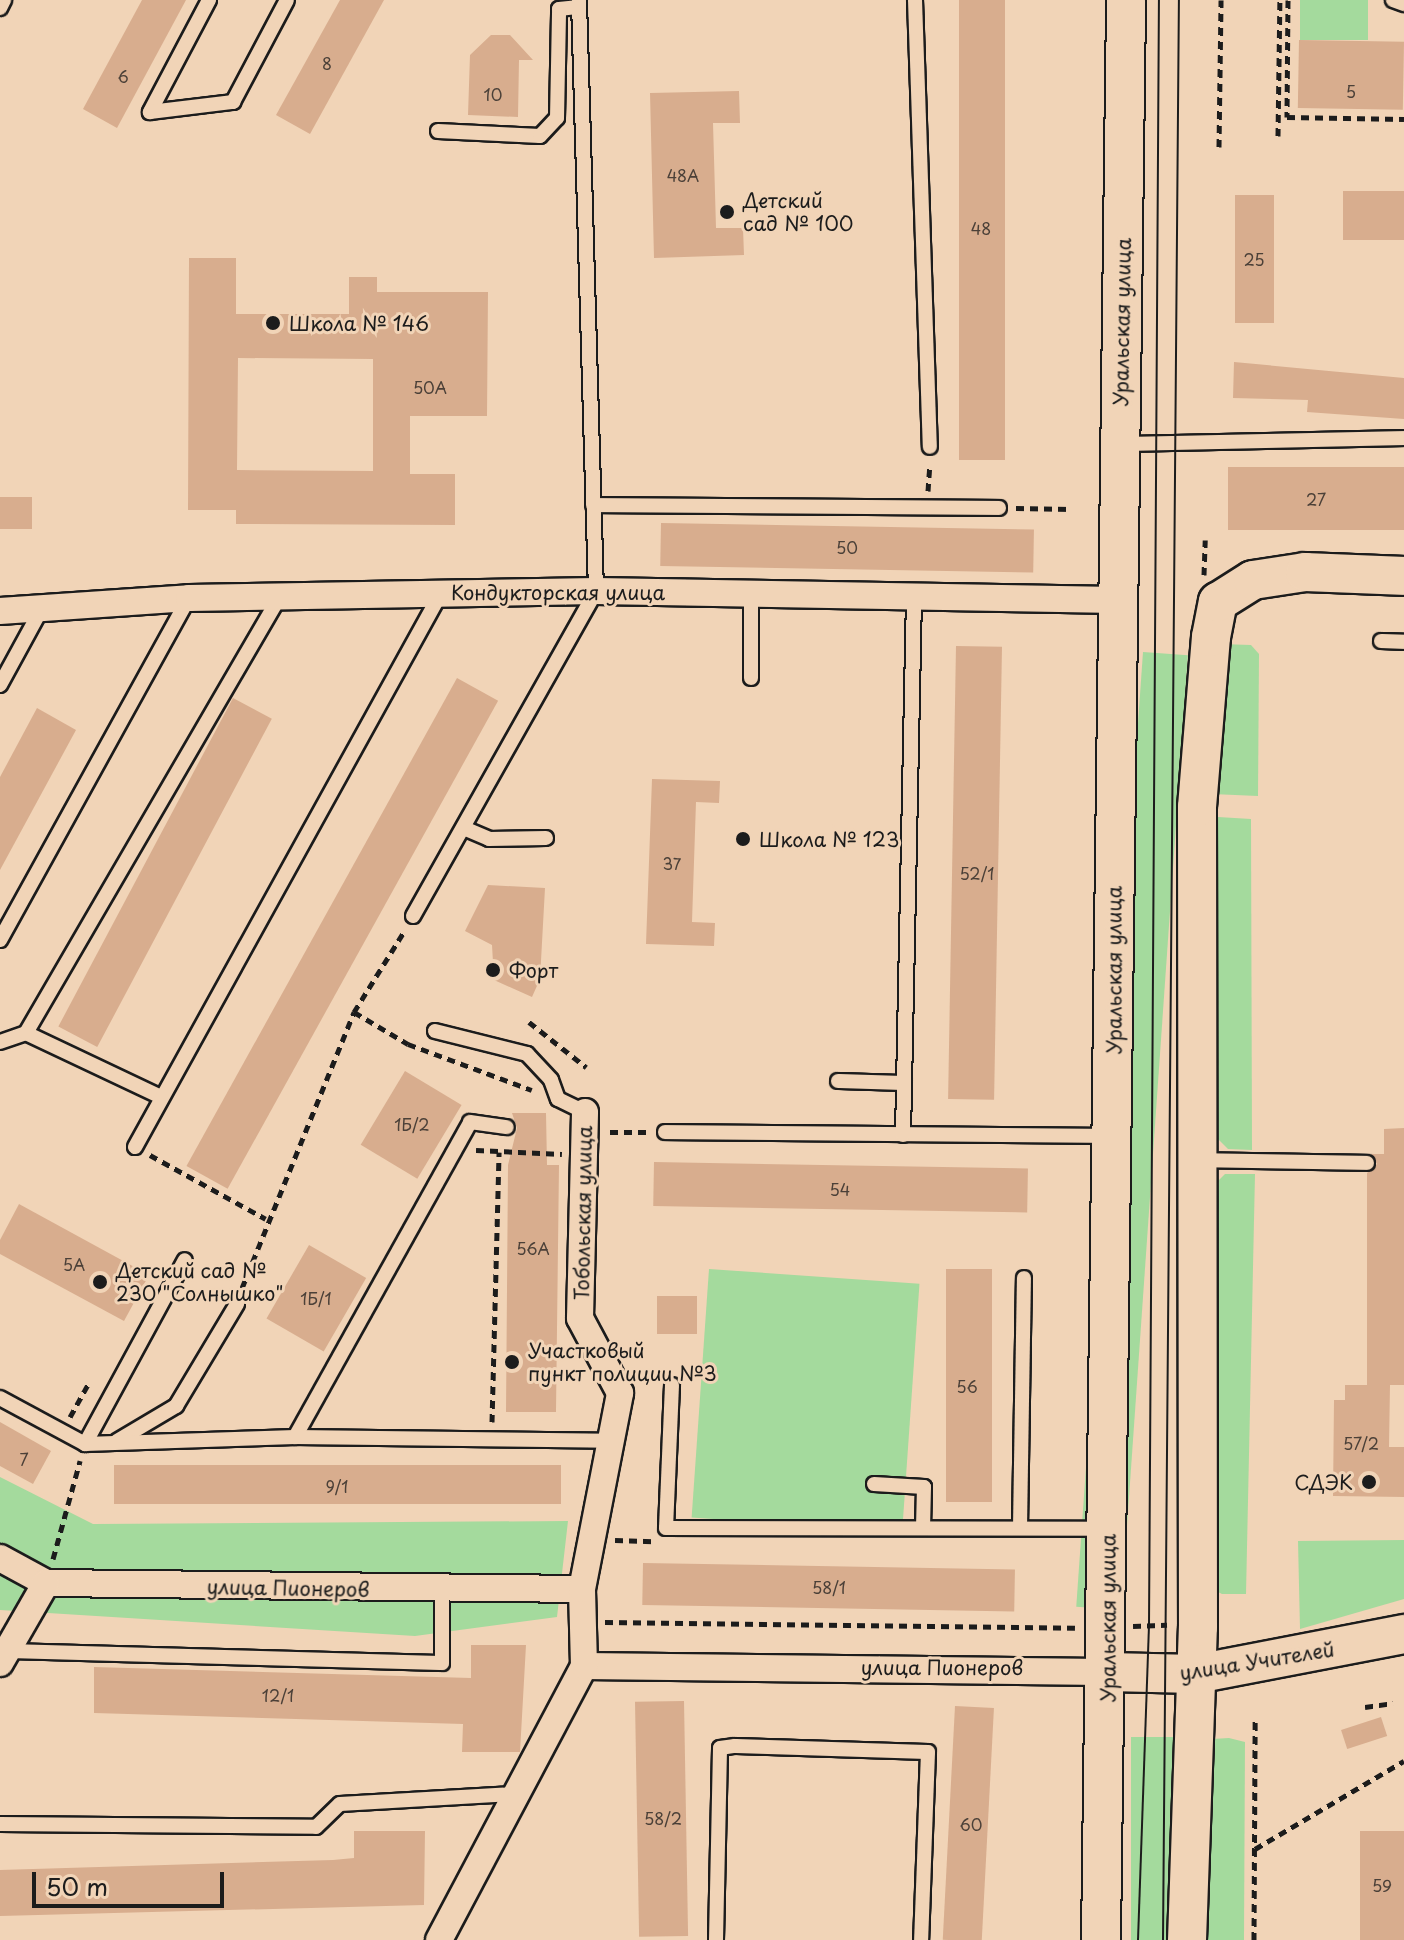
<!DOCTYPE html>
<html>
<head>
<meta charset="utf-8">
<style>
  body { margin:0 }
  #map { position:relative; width:1404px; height:1940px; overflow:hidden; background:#f1d4b7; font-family:"Playpen Sans",sans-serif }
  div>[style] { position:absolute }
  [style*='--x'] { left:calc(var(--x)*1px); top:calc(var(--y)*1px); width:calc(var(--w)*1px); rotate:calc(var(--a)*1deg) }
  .green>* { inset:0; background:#a4da9d; transform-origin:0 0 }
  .building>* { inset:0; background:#d8ad8e; transform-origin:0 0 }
  .path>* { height:5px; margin-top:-2.5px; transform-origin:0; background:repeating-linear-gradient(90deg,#1c1c1c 0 8px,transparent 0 14px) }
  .roads { filter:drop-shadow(2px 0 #1c1c1c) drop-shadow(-2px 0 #1c1c1c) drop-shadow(0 2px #1c1c1c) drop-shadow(0 -2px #1c1c1c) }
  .lane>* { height:14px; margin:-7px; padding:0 7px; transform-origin:7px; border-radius:7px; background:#f1d4b7 }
  .street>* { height:26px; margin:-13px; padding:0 13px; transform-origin:13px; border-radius:13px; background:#f1d4b7 }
  .secondary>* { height:38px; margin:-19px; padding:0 19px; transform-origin:19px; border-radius:19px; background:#f1d4b7 }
  .tram>* { height:2px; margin:-1px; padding:0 1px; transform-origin:1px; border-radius:1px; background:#1c1c1c }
  .dots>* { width:22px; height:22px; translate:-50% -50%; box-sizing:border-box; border:4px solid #f1d4b7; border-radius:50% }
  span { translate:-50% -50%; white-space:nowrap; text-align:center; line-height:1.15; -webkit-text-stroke:6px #f1d4b7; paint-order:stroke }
  .number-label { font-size:16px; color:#4b4038 }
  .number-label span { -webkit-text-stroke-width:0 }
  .poi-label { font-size:20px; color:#1c1c1c }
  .left { translate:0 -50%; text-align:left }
  .right { translate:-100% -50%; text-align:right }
  .street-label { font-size:20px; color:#1c1c1c }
  .scale { position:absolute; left:32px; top:1872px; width:192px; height:36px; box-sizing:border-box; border:4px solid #1c1c1c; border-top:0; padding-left:10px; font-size:24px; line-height:28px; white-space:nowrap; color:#1c1c1c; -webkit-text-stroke:6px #f1d4b7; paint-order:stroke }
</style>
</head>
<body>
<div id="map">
  <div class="green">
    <div style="left:1300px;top:0;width:68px;height:40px"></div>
    <div style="clip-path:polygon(1220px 644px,1251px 645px,1259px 654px,1258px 796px,1212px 794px)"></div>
    <div style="left:1143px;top:652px;width:45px;height:957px;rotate:4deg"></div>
    <div style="clip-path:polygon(1218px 817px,1251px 819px,1252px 1150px,1228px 1149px,1210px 1131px,1212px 823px)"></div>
    <div style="clip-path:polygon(1225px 1174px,1255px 1174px,1246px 1594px,1222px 1594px,1216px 1591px,1214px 1185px)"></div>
    <div style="left:709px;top:1269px;width:211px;height:249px;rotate:4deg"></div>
    <div style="clip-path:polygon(0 1477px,93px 1524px,568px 1521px,557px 1617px,415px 1636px,0 1610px)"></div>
    <div style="clip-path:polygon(1404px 1540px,1404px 1599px,1300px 1629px,1298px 1541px)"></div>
    <div style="left:1131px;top:1737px;width:44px;height:203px"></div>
    <div style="clip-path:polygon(1229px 1738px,1245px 1742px,1244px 1940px,1202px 1940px,1212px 1739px)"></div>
  </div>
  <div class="building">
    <div style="clip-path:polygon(142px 0,186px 0,117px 128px,83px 109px)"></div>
    <div style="clip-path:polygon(340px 0,384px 0,310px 134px,276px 115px)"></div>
    <div style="left:959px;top:0;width:46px;height:460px"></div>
    <div style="clip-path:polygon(491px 35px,510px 35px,533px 60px,519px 60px,518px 117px,468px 115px,470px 55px)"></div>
    <div style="left:1299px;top:40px;width:105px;height:68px;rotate:1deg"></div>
    <div style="clip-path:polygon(739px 91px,740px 123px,713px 123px,716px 228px,743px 228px,744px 255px,654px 258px,650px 93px)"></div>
    <div style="left:1404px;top:191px;width:49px;height:61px;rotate:90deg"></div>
    <div style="left:1235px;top:195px;width:39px;height:128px"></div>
    <div style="clip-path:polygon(evenodd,189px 258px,236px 258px,236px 314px,349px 314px,349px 277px,377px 277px,377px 292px,488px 292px,487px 416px,410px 416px,410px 474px,455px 474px,455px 525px,236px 524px,236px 510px,188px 510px,189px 258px,238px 358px,373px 359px,373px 471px,237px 470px,238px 358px)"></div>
    <div style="clip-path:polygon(1234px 362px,1404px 378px,1404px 419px,1307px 412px,1308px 400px,1233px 398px)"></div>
    <div style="left:1404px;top:467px;width:63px;height:176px;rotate:90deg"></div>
    <div style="left:0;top:497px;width:32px;height:32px"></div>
    <div style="left:661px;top:523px;width:373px;height:43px;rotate:1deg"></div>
    <div style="left:956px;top:646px;width:46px;height:453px;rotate:1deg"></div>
    <div style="left:457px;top:678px;width:47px;height:558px;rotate:29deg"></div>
    <div style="left:233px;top:698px;width:44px;height:372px;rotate:28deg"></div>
    <div style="clip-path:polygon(37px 708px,76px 730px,0 870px,0 777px)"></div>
    <div style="clip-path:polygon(652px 779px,720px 781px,719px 803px,696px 802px,692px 922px,715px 923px,714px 946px,646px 944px)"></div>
    <div style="clip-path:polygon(488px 885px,545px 888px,540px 979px,532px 997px,494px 980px,492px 945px,465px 931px)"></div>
    <div style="left:405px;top:1071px;width:66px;height:86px;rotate:31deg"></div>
    <div style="clip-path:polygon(512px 1113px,546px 1113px,547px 1165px,559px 1165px,556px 1412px,506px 1412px,508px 1165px,517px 1128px)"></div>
    <div style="clip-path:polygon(1404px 1128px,1404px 1385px,1390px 1385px,1389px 1447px,1404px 1447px,1404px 1497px,1333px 1496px,1334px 1400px,1345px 1400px,1345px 1385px,1367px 1385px,1367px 1173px,1377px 1164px,1371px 1154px,1384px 1154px,1384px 1129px)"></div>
    <div style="left:654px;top:1162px;width:374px;height:44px;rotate:1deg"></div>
    <div style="clip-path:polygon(19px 1204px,149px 1275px,124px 1321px,0 1254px,0 1240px)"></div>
    <div style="left:309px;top:1245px;width:66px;height:85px;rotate:30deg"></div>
    <div style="left:946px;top:1269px;width:46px;height:233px"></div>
    <div style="left:657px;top:1296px;width:40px;height:38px"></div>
    <div style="clip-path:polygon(0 1422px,51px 1451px,33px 1484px,0 1466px)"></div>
    <div style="left:114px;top:1465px;width:447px;height:39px"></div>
    <div style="left:643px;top:1563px;width:372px;height:42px;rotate:1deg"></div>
    <div style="clip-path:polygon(471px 1645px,526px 1645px,520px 1752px,462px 1752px,463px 1724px,94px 1713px,94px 1667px,471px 1678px)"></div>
    <div style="left:684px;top:1701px;width:235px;height:49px;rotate:89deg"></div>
    <div style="left:955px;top:1706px;width:39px;height:234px;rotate:3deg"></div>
    <div style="left:1381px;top:1717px;width:20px;height:42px;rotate:72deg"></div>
    <div style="clip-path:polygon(354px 1831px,425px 1831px,424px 1905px,0 1916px,0 1870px,333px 1860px,354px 1858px)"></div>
    <div style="left:1360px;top:1831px;width:44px;height:109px"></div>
  </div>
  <div class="path">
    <div style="--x:1288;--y:0;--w:117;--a:90.5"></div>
    <div style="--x:1287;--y:117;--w:117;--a:1"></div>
    <div style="--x:1278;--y:136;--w:136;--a:-89.2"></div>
    <div style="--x:1219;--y:147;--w:147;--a:-89.2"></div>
    <div style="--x:928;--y:491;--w:26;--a:-86"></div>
    <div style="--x:1016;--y:508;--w:55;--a:1"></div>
    <div style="--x:1204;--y:575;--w:35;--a:-88"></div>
    <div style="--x:354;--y:1012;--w:63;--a:30.7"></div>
    <div style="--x:408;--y:1044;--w:132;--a:20.4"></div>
    <div style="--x:529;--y:1022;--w:73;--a:38.3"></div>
    <div style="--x:610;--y:1132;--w:38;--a:0"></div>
    <div style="--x:476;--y:1150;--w:86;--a:2.7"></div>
    <div style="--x:150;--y:1155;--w:132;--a:28.9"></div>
    <div style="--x:242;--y:1288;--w:298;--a:-67.9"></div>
    <div style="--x:354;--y:1012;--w:97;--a:-58.1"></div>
    <div style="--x:70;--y:1417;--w:37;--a:-61"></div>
    <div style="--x:492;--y:1422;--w:270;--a:-88.5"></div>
    <div style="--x:615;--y:1540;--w:38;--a:2"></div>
    <div style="--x:53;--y:1559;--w:102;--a:-74.6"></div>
    <div style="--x:605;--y:1622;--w:470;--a:0.7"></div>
    <div style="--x:1133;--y:1626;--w:34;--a:-2"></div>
    <div style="--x:1365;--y:1707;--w:28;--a:-8"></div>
    <div style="--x:1255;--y:1849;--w:173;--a:-30.6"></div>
    <div style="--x:1254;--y:1940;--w:220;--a:-89.7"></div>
  </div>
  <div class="roads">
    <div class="lane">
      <div style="--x:209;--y:0;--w:127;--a:117.8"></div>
      <div style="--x:150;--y:112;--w:84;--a:-6.9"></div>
      <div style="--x:233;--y:102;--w:115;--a:-62.1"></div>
      <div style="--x:915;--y:0;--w:447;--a:88.1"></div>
      <div style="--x:1393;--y:0;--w:12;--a:20"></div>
      <div style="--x:0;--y:8;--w:9;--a:-63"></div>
      <div style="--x:438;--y:131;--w:102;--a:2.8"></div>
      <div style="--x:540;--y:136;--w:25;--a:-47"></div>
      <div style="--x:557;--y:118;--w:109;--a:-88.9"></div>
      <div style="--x:559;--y:9;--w:20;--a:-6"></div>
      <div style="--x:1121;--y:444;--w:283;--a:-1.2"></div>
      <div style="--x:593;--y:505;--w:406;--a:0.4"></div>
      <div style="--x:1381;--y:641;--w:23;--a:2"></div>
      <div style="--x:751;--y:678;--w:85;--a:-90"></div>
      <div style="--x:0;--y:685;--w:88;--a:-61.4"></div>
      <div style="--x:466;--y:829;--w:25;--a:23"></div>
      <div style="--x:489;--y:839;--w:57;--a:-1"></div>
      <div style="--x:413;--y:916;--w:373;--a:-60.6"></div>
      <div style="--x:596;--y:591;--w:591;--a:-91.65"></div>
      <div style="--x:0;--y:940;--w:391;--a:-61.1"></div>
      <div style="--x:435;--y:1031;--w:95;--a:14"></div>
      <div style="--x:527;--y:1054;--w:35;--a:47"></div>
      <div style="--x:551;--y:1080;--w:20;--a:70"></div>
      <div style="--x:558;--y:1099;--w:30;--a:26"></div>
      <div style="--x:0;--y:1042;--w:28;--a:-19"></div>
      <div style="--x:838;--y:1081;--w:66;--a:1.7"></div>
      <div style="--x:159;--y:1096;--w:147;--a:-154.7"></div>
      <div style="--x:26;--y:1033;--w:505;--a:-59.83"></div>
      <div style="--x:665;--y:1132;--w:444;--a:0.5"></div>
      <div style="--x:903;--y:1135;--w:540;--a:-88.83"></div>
      <div style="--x:135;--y:1147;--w:633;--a:-61.09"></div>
      <div style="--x:1198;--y:1160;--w:169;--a:1"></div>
      <div style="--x:672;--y:1385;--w:143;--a:92.4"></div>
      <div style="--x:666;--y:1528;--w:438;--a:0.1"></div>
      <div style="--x:0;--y:1398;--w:97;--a:28.4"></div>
      <div style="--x:85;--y:1444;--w:209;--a:-61.5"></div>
      <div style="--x:295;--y:1437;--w:360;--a:-60.9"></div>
      <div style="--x:470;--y:1122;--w:37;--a:8"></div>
      <div style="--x:117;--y:1441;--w:69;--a:-30.7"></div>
      <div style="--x:176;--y:1406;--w:119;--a:-59.1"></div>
      <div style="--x:85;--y:1444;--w:210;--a:-1.9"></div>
      <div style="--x:295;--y:1437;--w:315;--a:0.7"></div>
      <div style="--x:874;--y:1484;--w:50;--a:3.4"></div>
      <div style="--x:924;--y:1487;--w:41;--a:91.4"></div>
      <div style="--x:1020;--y:1528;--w:250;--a:-89.1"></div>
      <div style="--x:7;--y:1651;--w:435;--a:1.6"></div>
      <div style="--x:442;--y:1663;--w:72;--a:-90"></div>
      <div style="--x:0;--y:1824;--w:316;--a:0.5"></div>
      <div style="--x:316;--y:1827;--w:33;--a:-44"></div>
      <div style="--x:340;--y:1804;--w:176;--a:-3.3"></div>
      <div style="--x:716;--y:1940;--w:192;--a:-88.8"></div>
      <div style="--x:720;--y:1748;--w:15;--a:-8"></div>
      <div style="--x:735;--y:1746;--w:193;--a:1.8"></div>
      <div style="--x:928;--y:1752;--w:188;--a:92.1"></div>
    </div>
    <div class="street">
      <div style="--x:0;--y:611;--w:189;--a:-3.9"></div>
      <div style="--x:189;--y:598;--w:407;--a:-1"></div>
      <div style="--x:596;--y:591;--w:521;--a:0.99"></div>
      <div style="--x:0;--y:1558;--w:52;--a:28.5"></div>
      <div style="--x:46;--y:1583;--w:536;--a:0.64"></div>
      <div style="--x:0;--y:1663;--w:92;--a:-60.1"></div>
      <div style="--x:584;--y:1666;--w:524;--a:0.66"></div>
      <div style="--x:439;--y:1940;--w:310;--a:-62.1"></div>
      <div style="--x:584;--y:1666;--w:77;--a:-91.5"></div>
      <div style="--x:582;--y:1589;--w:200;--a:-79"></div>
      <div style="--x:620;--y:1393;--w:85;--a:-118.1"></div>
      <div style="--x:580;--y:1318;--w:206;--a:-88.6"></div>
    </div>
    <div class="secondary">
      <div style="--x:1108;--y:1672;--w:88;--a:1.3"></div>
      <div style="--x:1196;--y:1674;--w:212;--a:-10.9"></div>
      <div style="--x:1101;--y:1940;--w:1940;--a:-89.26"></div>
      <div style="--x:1187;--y:1940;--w:313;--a:-88"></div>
      <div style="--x:1198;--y:1627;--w:820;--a:-90.07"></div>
      <div style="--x:1197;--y:807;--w:171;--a:-85.3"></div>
      <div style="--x:1211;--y:637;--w:36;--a:-79"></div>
      <div style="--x:1218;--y:602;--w:41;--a:-32.2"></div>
      <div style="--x:1253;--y:580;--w:53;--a:-8.7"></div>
      <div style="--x:1305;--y:572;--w:99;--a:2.3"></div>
    </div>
  </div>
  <div class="tram">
    <div style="--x:1138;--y:1940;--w:314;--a:-88"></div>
    <div style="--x:1149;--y:1626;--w:1626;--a:-89.65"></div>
    <div style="--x:1163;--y:1940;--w:1940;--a:-89.53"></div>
  </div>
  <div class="dots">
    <div style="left:727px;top:212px;background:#1c1c1c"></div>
    <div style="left:273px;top:323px;background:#1c1c1c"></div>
    <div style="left:743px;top:839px;background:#1c1c1c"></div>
    <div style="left:493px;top:970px;background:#1c1c1c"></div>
    <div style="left:100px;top:1282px;background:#1c1c1c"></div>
    <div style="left:512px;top:1362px;background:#1c1c1c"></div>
    <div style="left:1369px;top:1482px;background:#1c1c1c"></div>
  </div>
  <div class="number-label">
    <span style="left:327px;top:63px">8</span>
    <span style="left:123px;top:76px">6</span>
    <span style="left:1351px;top:91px">5</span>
    <span style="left:493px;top:94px">10</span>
    <span style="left:683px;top:175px">48А</span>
    <span style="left:981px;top:228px">48</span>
    <span style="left:1254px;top:259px">25</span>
    <span style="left:430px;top:387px">50А</span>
    <span style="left:1316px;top:499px">27</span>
    <span style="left:847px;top:547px">50</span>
    <span style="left:672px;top:863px">37</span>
    <span style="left:977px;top:873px">52/1</span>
    <span style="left:412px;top:1124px">1Б/2</span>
    <span style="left:840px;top:1189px">54</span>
    <span style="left:533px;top:1248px">56А</span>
    <span style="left:74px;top:1264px">5А</span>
    <span style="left:316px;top:1298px">1Б/1</span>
    <span style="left:967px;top:1386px">56</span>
    <span style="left:1361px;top:1443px">57/2</span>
    <span style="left:24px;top:1459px">7</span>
    <span style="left:337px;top:1486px">9/1</span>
    <span style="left:829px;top:1587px">58/1</span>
    <span style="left:278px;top:1695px">12/1</span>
    <span style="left:663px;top:1818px">58/2</span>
    <span style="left:971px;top:1824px">60</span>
    <span style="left:1382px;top:1885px">59</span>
  </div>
  <div class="poi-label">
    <span class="left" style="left:743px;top:212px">Детский<br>сад № 100</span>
    <span class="left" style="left:289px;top:323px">Школа № 146</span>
    <span class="left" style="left:759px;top:839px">Школа № 123</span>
    <span class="left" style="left:509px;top:970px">Форт</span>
    <span class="left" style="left:116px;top:1282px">Детский сад №<br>230 "Солнышко"</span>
    <span class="left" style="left:528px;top:1362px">Участковый<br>пункт полиции №3</span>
    <span class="right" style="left:1353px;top:1482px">СДЭК</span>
  </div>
  <div class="street-label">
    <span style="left:1122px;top:322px;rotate:-89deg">Уральская улица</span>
    <span style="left:558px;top:592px">Кондукторская улица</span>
    <span style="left:1114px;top:970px;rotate:-90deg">Уральская улица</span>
    <span style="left:583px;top:1213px;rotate:-89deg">Тобольская улица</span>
    <span style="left:288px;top:1588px;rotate:1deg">улица Пионеров</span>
    <span style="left:1108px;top:1618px;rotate:-90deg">Уральская улица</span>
    <span style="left:1257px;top:1661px;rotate:-9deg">улица Учителей</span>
    <span style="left:942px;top:1667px">улица Пионеров</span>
  </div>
  <div class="scale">50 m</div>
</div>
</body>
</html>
